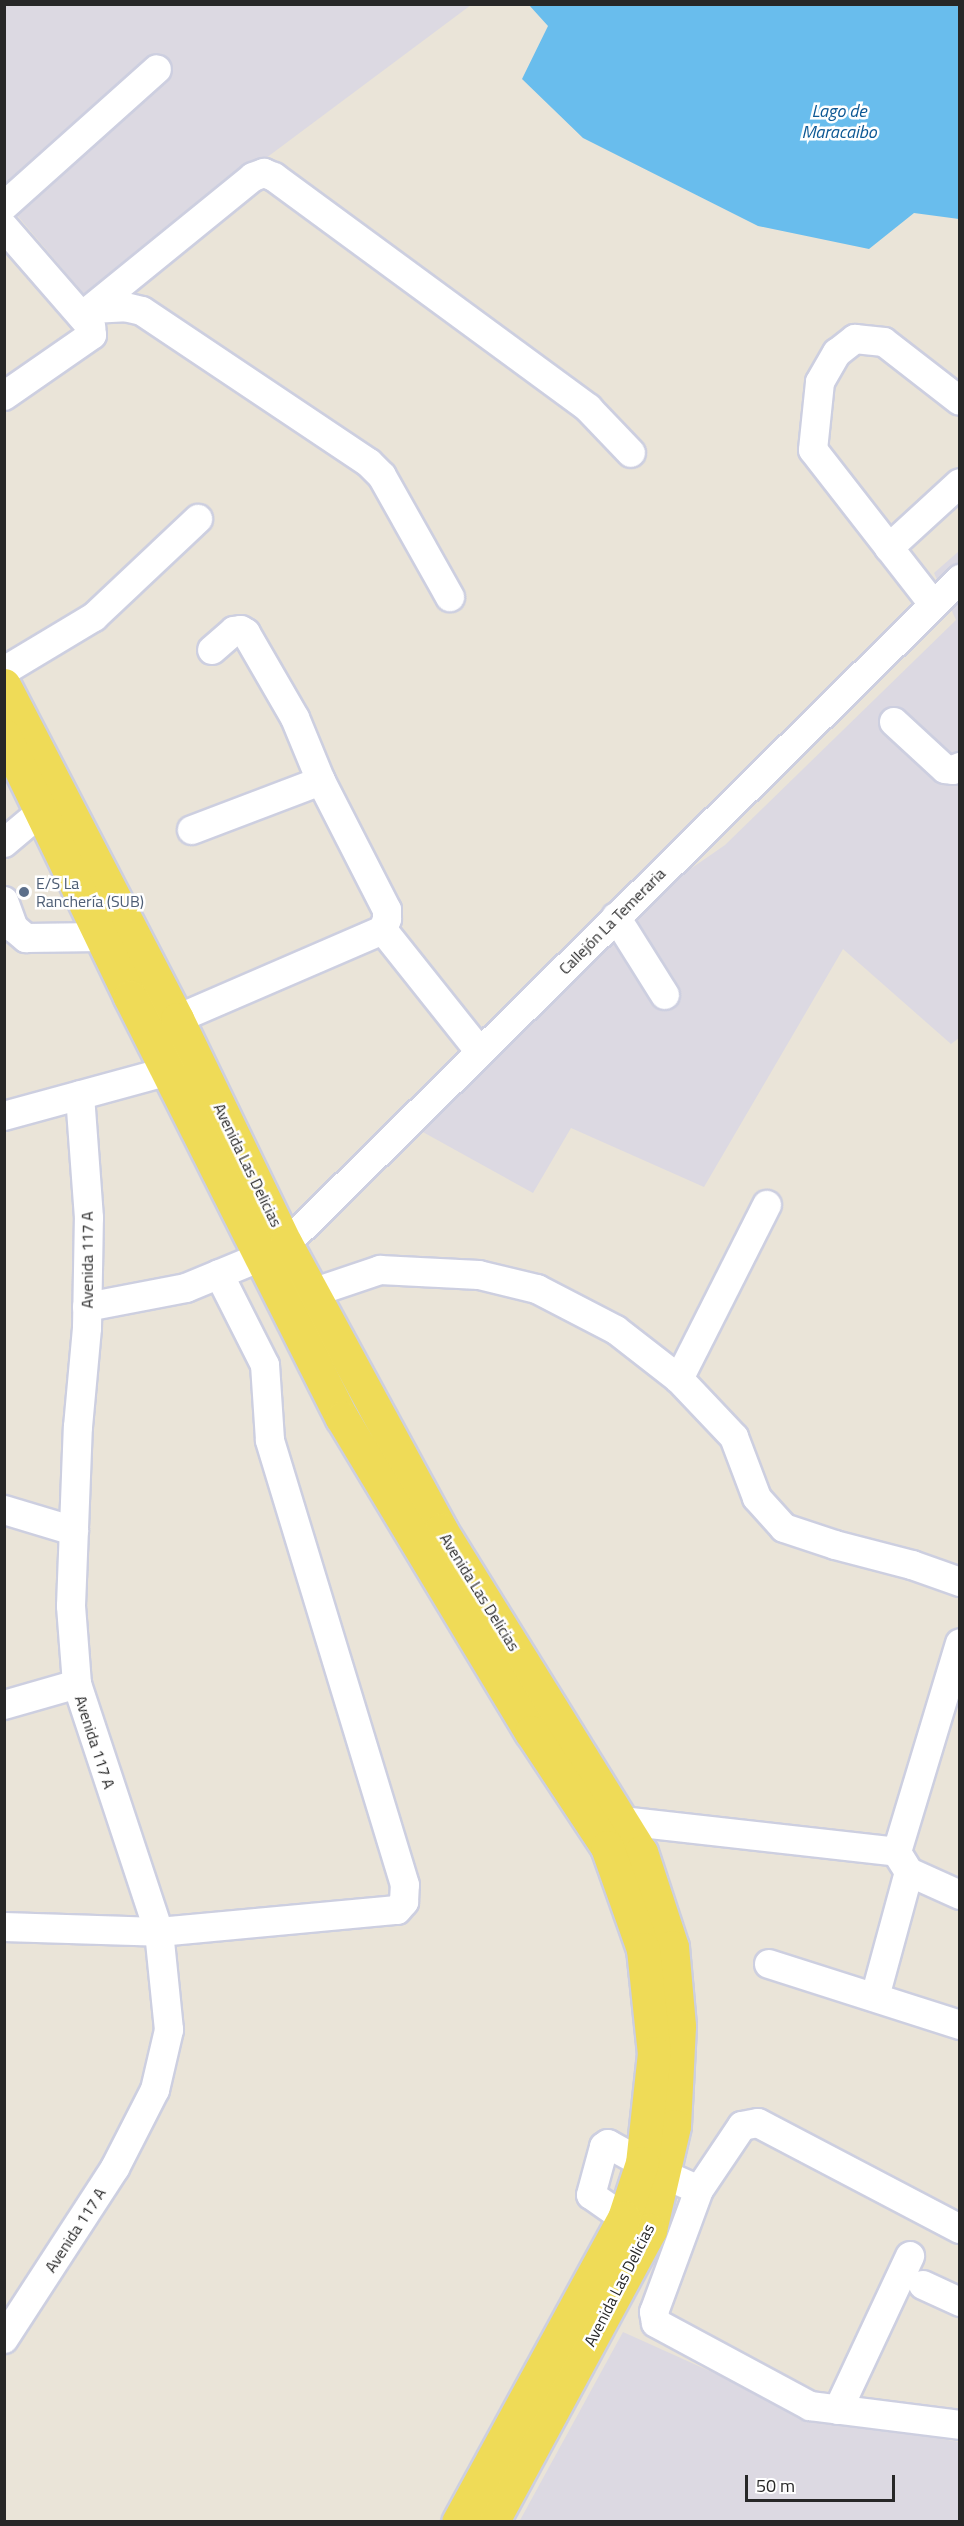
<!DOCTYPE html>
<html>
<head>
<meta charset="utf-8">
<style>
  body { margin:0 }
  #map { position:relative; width:964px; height:2526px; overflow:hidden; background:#eae4d8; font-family:"Titillium Web",sans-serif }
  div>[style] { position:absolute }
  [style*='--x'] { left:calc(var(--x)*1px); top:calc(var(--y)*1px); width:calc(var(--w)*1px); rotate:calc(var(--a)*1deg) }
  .industrial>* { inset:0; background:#dcd9e2 }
  .water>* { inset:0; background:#69bded }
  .roads { filter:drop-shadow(2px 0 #cdcfe0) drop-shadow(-2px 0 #cdcfe0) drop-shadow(0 2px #cdcfe0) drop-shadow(0 -2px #cdcfe0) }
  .minor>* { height:28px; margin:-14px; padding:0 14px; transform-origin:14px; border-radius:14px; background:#fff }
  .major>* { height:33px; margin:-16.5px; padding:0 16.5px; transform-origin:16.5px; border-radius:16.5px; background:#efdb57 }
  .dots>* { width:16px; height:16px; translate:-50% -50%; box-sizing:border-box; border:3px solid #fff; border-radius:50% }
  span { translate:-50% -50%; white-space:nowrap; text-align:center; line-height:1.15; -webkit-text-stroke:5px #fff; paint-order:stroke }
  .service-label { font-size:16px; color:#4e5e75 }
  .left { translate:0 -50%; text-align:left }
  .street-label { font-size:16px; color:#272727 }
  .water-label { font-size:18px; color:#0d5894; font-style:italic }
  .frame { position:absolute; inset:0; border:6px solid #272727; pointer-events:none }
  .scale { position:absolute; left:745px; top:2475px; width:150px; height:27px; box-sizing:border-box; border:3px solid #272727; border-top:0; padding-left:8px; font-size:18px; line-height:21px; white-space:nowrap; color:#272727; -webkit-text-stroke:4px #fff; paint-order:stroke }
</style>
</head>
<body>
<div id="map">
  <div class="industrial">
    <div style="clip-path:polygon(4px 5px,471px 5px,84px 294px,5px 201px)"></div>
    <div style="clip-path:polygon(959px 551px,959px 1038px,951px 1044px,843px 949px,704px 1187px,571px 1128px,533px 1193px,421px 1131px,673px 881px,725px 845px,956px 620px,934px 573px)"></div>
    <div style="clip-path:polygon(623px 2332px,807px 2415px,959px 2442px,959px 2521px,519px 2522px)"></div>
  </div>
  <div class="water">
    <div style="clip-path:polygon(529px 5px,959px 5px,959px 219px,914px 213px,869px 249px,758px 226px,583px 138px,522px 79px,548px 26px)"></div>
  </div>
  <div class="roads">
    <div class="minor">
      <div style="--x:4;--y:206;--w:205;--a:-41.8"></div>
      <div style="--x:4;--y:227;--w:133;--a:49"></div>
      <div style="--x:91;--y:327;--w:8;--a:83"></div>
      <div style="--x:92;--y:335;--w:107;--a:145.3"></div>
      <div style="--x:92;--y:309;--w:33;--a:-3"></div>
      <div style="--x:125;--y:307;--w:17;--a:13"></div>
      <div style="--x:142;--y:311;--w:273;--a:33.8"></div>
      <div style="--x:369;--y:463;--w:18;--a:45"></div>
      <div style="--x:382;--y:476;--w:139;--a:60.7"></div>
      <div style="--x:82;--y:316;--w:220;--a:-39.1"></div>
      <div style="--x:253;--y:177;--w:12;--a:-20"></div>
      <div style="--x:264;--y:173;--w:11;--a:22"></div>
      <div style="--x:274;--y:177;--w:390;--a:36.3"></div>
      <div style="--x:588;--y:408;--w:62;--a:46.3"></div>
      <div style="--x:889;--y:548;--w:96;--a:-42.5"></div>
      <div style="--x:933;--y:604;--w:195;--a:-127.9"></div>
      <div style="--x:813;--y:450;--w:68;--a:-84.1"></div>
      <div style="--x:820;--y:382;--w:34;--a:-60"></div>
      <div style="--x:837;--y:353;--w:23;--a:-38"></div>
      <div style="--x:855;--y:339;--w:29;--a:6"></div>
      <div style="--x:884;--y:342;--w:96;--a:37.8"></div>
      <div style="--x:4;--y:671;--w:105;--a:-31"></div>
      <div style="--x:94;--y:617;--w:143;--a:-43.3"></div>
      <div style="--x:894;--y:722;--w:69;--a:42.7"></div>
      <div style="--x:945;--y:769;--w:8;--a:7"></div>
      <div style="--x:953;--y:770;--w:8;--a:-23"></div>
      <div style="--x:192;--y:830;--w:138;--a:-20.8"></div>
      <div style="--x:4;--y:843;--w:48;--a:-40"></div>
      <div style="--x:4;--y:901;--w:29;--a:70"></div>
      <div style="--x:14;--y:928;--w:16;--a:40"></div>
      <div style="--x:26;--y:938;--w:75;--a:-0.8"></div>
      <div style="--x:616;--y:917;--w:92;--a:57.9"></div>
      <div style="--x:383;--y:930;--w:156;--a:51.5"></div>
      <div style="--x:177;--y:1019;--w:224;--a:-23.4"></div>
      <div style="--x:383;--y:930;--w:12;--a:-70"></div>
      <div style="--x:387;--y:919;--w:9;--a:-90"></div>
      <div style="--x:387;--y:910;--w:145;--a:-117.1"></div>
      <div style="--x:321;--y:781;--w:68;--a:-112.4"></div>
      <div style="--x:295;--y:718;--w:98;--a:-120"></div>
      <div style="--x:246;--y:633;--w:6;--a:-149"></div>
      <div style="--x:241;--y:630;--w:7;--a:172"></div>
      <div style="--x:234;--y:631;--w:29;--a:139"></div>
      <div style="--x:4;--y:1116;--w:170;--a:-15.3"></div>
      <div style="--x:312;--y:1293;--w:72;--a:-18.7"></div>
      <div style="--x:380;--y:1270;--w:99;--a:2.9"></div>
      <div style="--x:479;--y:1275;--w:60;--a:13.6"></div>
      <div style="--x:537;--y:1289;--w:89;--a:27.4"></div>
      <div style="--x:616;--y:1330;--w:80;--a:37.9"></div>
      <div style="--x:679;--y:1379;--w:80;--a:46.5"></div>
      <div style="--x:734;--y:1437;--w:65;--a:69.3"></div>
      <div style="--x:757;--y:1498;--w:40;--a:48"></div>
      <div style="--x:784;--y:1528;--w:54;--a:18.4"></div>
      <div style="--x:835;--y:1545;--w:80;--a:14.6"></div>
      <div style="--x:912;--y:1565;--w:51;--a:19.5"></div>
      <div style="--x:87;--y:1307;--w:101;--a:-10.9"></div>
      <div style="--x:186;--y:1288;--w:81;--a:-22.5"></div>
      <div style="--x:261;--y:1257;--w:28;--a:-27"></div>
      <div style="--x:286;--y:1244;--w:947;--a:-44.61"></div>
      <div style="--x:679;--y:1379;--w:195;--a:-63.2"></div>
      <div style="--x:4;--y:1510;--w:73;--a:16.7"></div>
      <div style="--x:4;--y:1705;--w:76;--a:-16"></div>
      <div style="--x:622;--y:1821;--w:277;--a:6.4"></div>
      <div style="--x:897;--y:1852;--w:218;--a:-73.2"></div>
      <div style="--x:899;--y:1856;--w:19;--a:58"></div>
      <div style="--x:909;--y:1872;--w:56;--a:24.3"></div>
      <div style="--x:4;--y:1927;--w:155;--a:1.8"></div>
      <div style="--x:159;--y:1932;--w:239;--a:-5.3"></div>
      <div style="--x:397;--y:1910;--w:11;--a:-49"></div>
      <div style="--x:404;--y:1902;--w:17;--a:-87"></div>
      <div style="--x:405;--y:1885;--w:465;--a:-106.9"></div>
      <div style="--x:270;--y:1440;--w:75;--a:-93.8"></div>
      <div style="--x:265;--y:1365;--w:102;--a:-116.8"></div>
      <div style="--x:769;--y:1964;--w:201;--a:17.7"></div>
      <div style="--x:875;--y:1997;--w:130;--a:-74.8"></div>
      <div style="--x:663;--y:2174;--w:39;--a:24"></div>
      <div style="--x:699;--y:2190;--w:77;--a:-56.1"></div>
      <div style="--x:742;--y:2126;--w:16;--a:-11"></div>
      <div style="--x:758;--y:2123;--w:228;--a:27.7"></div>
      <div style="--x:699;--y:2190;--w:130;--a:110.2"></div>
      <div style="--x:654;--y:2312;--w:11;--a:80"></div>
      <div style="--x:656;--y:2323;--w:175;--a:28.3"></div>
      <div style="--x:810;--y:2406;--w:151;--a:7.2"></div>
      <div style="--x:624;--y:2218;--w:40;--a:-145.1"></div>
      <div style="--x:591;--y:2195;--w:50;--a:-74.8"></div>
      <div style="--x:604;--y:2147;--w:5;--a:-37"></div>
      <div style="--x:608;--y:2144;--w:39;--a:29"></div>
      <div style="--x:923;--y:2285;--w:41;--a:24.7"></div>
      <div style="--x:4;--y:2339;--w:204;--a:-57"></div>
      <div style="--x:115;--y:2168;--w:88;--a:-62.9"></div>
      <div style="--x:155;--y:2090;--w:62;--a:-76.9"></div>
      <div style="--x:169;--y:2030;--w:99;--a:-95.8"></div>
      <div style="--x:159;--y:1932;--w:261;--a:-108.3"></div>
      <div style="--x:77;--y:1684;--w:78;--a:-94.4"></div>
      <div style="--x:71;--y:1606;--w:179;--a:-87.8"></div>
      <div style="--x:78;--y:1427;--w:99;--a:-84.8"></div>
      <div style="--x:87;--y:1328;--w:110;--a:-89"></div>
      <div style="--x:89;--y:1218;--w:123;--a:-94.2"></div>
      <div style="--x:838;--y:2410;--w:170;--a:-64.9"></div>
    </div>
    <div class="major">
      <div style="--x:4;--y:685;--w:376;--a:62.6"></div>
      <div style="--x:177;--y:1019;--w:250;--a:64.2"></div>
      <div style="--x:286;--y:1244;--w:325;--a:61.5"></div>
      <div style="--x:441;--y:1530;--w:379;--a:58.2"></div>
      <div style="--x:641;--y:1852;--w:100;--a:71.9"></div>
      <div style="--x:672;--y:1947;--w:79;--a:84.9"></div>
      <div style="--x:679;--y:2026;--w:100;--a:92.9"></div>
      <div style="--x:674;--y:2126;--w:107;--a:103"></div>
      <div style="--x:650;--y:2230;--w:332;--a:118.4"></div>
      <div style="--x:4;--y:735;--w:291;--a:64.3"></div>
      <div style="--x:130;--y:997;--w:471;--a:63.3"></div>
      <div style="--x:342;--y:1418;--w:366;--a:59"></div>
      <div style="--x:531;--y:1732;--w:138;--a:56.5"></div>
      <div style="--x:607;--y:1847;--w:108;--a:70.6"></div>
      <div style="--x:643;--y:1949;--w:105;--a:84"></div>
      <div style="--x:654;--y:2053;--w:111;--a:96.2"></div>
      <div style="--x:642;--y:2163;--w:58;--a:108.1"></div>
      <div style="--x:624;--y:2218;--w:346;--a:118.6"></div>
    </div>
  </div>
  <div class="dots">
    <div style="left:24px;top:892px;background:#5c6f8a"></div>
  </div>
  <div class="service-label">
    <span class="left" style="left:36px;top:892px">E/S La<br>Ranchería (SUB)</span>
  </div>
  <div class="street-label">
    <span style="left:612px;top:921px;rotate:-45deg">Callejón La Temeraria</span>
    <span style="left:248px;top:1165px;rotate:64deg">Avenida Las Delicias</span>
    <span style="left:87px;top:1260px;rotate:-90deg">Avenida 117 A</span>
    <span style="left:480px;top:1592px;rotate:58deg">Avenida Las Delicias</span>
    <span style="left:95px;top:1742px;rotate:72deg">Avenida 117 A</span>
    <span style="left:75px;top:2230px;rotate:-57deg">Avenida 117 A</span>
    <span style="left:619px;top:2285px;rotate:-63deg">Avenida Las Delicias</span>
  </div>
  <div class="water-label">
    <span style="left:839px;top:122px">Lago de<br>Maracaibo</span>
  </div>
  <div class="frame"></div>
  <div class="scale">50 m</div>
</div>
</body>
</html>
